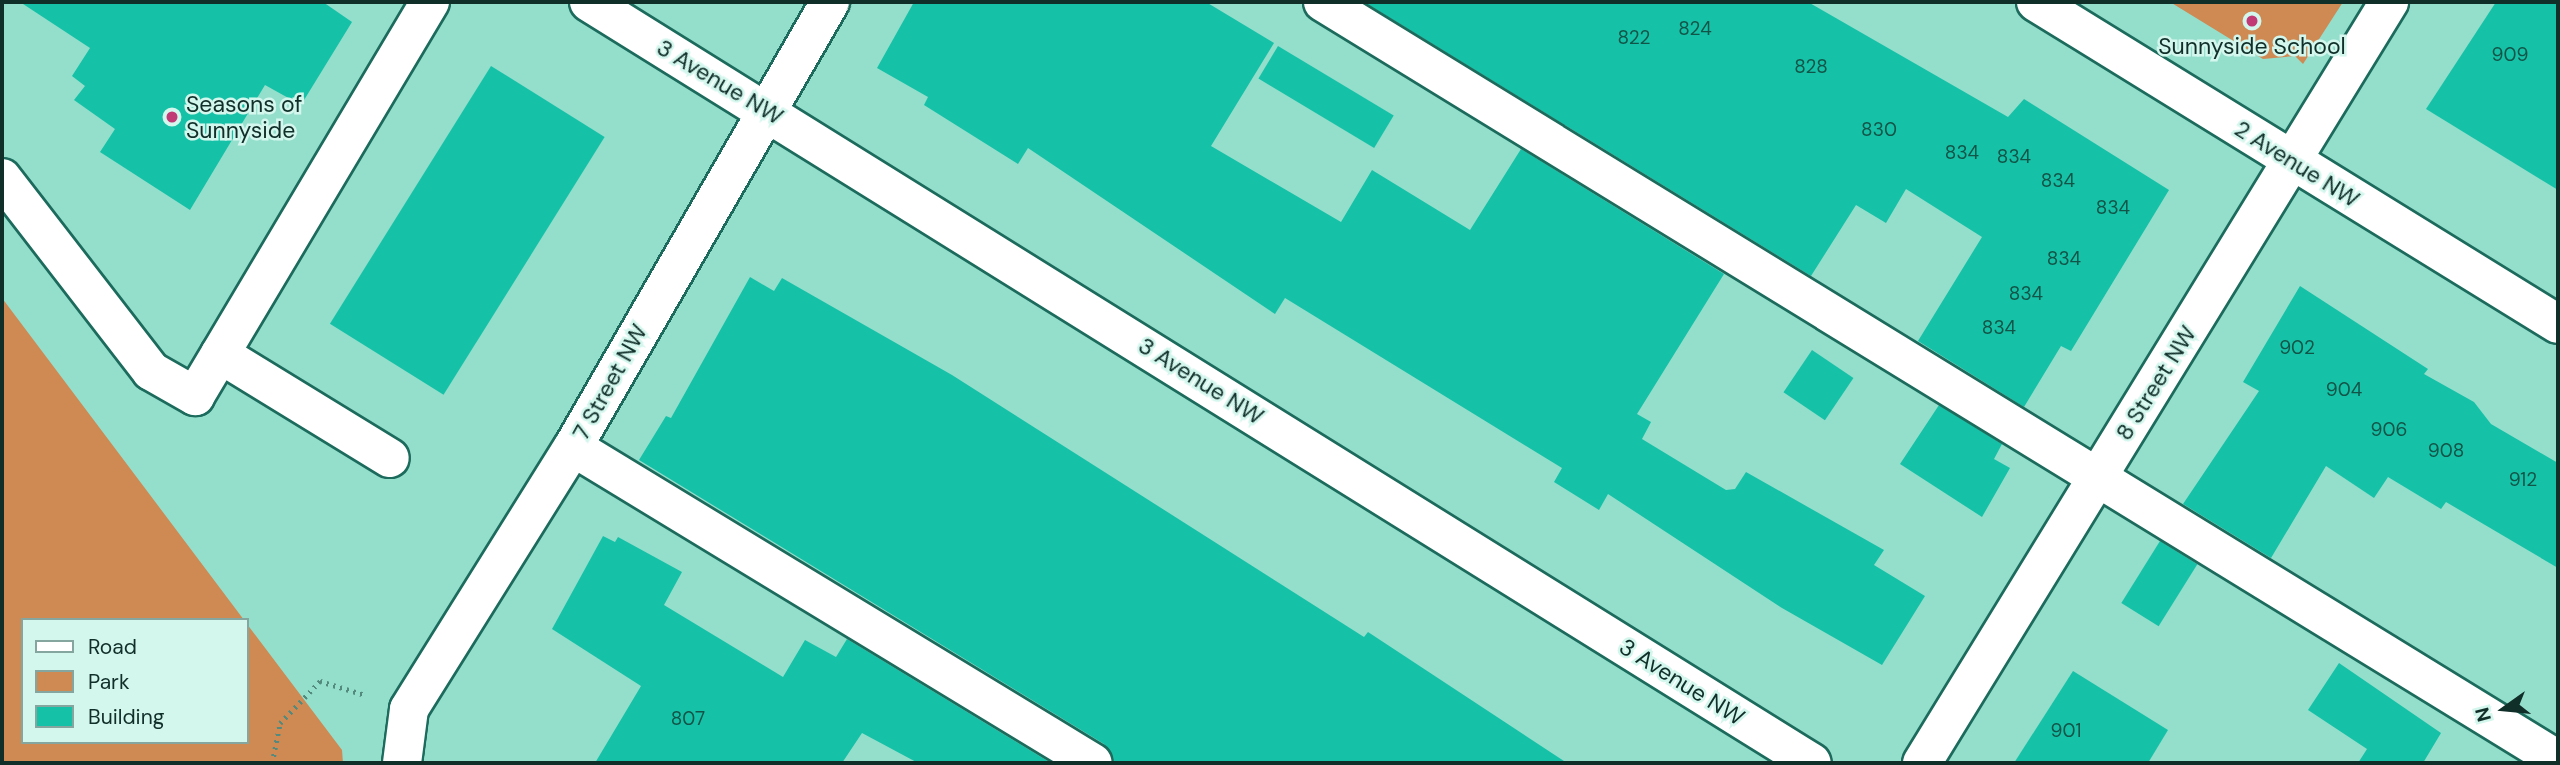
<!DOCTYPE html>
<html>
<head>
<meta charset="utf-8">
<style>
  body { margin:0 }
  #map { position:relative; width:2560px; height:765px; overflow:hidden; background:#94decc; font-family:"DM Sans",sans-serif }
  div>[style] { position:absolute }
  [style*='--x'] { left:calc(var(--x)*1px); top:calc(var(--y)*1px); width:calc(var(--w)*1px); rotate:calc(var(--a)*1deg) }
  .green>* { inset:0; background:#cf8953 }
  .building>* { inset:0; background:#16c2a7; transform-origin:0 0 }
  .path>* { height:4.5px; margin-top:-2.25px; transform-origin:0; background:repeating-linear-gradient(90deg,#54897d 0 2px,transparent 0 7px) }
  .roads { filter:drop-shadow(2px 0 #1c6b5c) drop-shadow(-2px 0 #1c6b5c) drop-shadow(0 2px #1c6b5c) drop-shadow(0 -2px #1c6b5c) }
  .minor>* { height:38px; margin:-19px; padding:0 19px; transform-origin:19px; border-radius:19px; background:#fff }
  .dots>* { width:19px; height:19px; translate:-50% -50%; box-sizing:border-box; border:4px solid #d3f6ed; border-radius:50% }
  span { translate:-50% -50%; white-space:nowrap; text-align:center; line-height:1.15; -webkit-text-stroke:5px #d3f6ed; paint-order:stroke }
  .number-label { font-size:19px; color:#125448 }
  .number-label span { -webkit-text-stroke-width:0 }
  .poi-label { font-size:23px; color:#102f29 }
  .left { translate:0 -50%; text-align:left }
  .street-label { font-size:23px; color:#102f29 }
  .frame { position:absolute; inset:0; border:4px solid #102f29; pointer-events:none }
  .legend { position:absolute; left:21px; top:618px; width:228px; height:126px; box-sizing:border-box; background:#d3f6ed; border:2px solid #85a69f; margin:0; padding:9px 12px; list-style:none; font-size:21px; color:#102f29 }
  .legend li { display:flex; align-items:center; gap:14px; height:35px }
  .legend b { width:35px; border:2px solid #85a69f }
  .north { position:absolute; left:2469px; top:674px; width:70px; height:70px; -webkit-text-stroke:5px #d3f6ed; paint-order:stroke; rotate:255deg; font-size:19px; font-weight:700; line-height:28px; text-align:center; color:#102f29 }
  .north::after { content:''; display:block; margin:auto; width:24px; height:32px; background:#102f29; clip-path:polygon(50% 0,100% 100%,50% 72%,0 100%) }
</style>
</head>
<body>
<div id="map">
  <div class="green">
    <div style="clip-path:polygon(2170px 2px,2343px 2px,2303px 64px,2295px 56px,2263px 59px)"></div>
    <div style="clip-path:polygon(2px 298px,244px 620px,23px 620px,23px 742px,247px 742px,247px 624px,342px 750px,343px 763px,2px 763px)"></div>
  </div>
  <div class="building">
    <div style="clip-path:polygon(20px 2px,323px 2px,352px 22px,301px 105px,265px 85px,190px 210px,100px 152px,115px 129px,74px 100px,85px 86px,72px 76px,90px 48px)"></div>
    <div style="clip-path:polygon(914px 2px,1206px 2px,1274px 43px,1211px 146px,1341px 222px,1372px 170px,1470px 230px,1521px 149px,1724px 274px,1637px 414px,1651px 422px,1642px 439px,1726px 490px,1735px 489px,1746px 472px,1884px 550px,1874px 565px,1925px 596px,1882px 665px,1782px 608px,1608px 494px,1599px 510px,1554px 482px,1562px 468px,1285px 298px,1275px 314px,1028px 148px,1018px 164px,924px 105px,928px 97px,877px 68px)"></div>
    <div style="clip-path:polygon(1364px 2px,1808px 2px,2008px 117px,2024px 99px,2169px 190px,2071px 351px,2061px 346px,2024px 407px,1918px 341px,1982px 237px,1906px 189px,1886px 223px,1856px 205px,1811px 276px)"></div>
    <div style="clip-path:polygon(2496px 2px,2558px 2px,2558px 190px,2426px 109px)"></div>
    <div style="left:1278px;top:46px;width:135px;height:38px;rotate:31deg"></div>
    <div style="left:491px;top:66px;width:134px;height:304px;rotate:32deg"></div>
    <div style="clip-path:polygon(750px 277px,774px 291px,782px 278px,952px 375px,1364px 637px,1368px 632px,1567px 763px,1115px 763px,1104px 744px,639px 460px,666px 416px,671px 418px)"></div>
    <div style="clip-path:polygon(2300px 286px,2428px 369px,2424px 374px,2474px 402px,2491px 424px,2558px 463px,2558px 568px,2446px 502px,2441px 509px,2388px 477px,2374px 498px,2326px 466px,2271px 558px,2183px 504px,2259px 391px,2243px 382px)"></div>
    <div style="left:1812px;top:350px;width:50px;height:51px;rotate:34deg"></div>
    <div style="clip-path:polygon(1939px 405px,2002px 444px,1994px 459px,2010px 468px,1982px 517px,1900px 464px)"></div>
    <div style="clip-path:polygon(603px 536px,615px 542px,618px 537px,682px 572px,664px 605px,783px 677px,805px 640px,836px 657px,847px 639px,1051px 763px,918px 763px,862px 733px,842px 763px,595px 763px,641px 686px,552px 629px)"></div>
    <div style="left:2160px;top:541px;width:44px;height:73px;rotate:32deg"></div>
    <div style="clip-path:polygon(2339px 663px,2441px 733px,2423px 763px,2358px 763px,2367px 749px,2308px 710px)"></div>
    <div style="clip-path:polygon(2073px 671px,2168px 730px,2148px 763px,2014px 763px)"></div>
  </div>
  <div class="path">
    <div style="--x:272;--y:763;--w:41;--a:-78.7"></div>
    <div style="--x:280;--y:723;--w:58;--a:-46.4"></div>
    <div style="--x:320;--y:681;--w:47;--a:17.3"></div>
  </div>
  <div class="roads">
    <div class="minor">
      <div style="--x:589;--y:2;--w:1440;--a:31.89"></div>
      <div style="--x:1323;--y:2;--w:1449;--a:31.54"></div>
      <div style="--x:2036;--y:2;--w:613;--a:31.67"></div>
      <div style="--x:2;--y:178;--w:244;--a:52.3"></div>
      <div style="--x:151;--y:371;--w:51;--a:29.6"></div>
      <div style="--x:195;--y:396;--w:459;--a:-59.2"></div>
      <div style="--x:220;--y:354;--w:199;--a:31.5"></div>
      <div style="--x:573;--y:447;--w:608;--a:31.29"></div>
      <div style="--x:402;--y:763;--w:54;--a:-82.6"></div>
      <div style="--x:409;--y:709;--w:309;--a:-58"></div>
      <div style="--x:573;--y:447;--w:514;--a:-59.99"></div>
      <div style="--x:1922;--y:763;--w:893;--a:-58.46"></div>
    </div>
  </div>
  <div class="dots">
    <div style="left:2252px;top:21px;background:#c13975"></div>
    <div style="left:172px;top:117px;background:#c13975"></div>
  </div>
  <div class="number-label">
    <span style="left:1695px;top:29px">824</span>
    <span style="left:1634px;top:38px">822</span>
    <span style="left:2510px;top:55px">909</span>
    <span style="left:1811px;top:67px">828</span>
    <span style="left:1879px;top:130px">830</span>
    <span style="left:1962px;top:153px">834</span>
    <span style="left:2014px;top:157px">834</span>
    <span style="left:2058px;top:181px">834</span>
    <span style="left:2113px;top:208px">834</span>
    <span style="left:2064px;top:259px">834</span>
    <span style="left:2026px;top:294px">834</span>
    <span style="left:1999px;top:328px">834</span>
    <span style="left:2297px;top:348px">902</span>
    <span style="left:2344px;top:390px">904</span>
    <span style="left:2389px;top:430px">906</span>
    <span style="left:2446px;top:451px">908</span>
    <span style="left:2523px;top:480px">912</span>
    <span style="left:688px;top:719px">807</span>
    <span style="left:2066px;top:731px">901</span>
  </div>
  <div class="poi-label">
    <span style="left:2252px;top:46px">Sunnyside School</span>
    <span class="left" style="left:186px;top:117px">Seasons of<br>Sunnyside</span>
  </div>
  <div class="street-label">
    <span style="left:720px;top:82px;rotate:31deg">3 Avenue NW</span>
    <span style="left:2297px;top:164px;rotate:32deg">2 Avenue NW</span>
    <span style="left:1201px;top:381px;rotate:32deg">3 Avenue NW</span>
    <span style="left:610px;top:382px;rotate:-61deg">7 Street NW</span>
    <span style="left:2156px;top:383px;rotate:-58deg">8 Street NW</span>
    <span style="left:1682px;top:682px;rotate:32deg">3 Avenue NW</span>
  </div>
  <div class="frame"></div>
  <ul class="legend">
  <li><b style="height:9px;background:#fff"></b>Road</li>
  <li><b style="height:19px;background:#cf8953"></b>Park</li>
  <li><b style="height:19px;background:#16c2a7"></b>Building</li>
  </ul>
  <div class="north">N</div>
</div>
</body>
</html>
